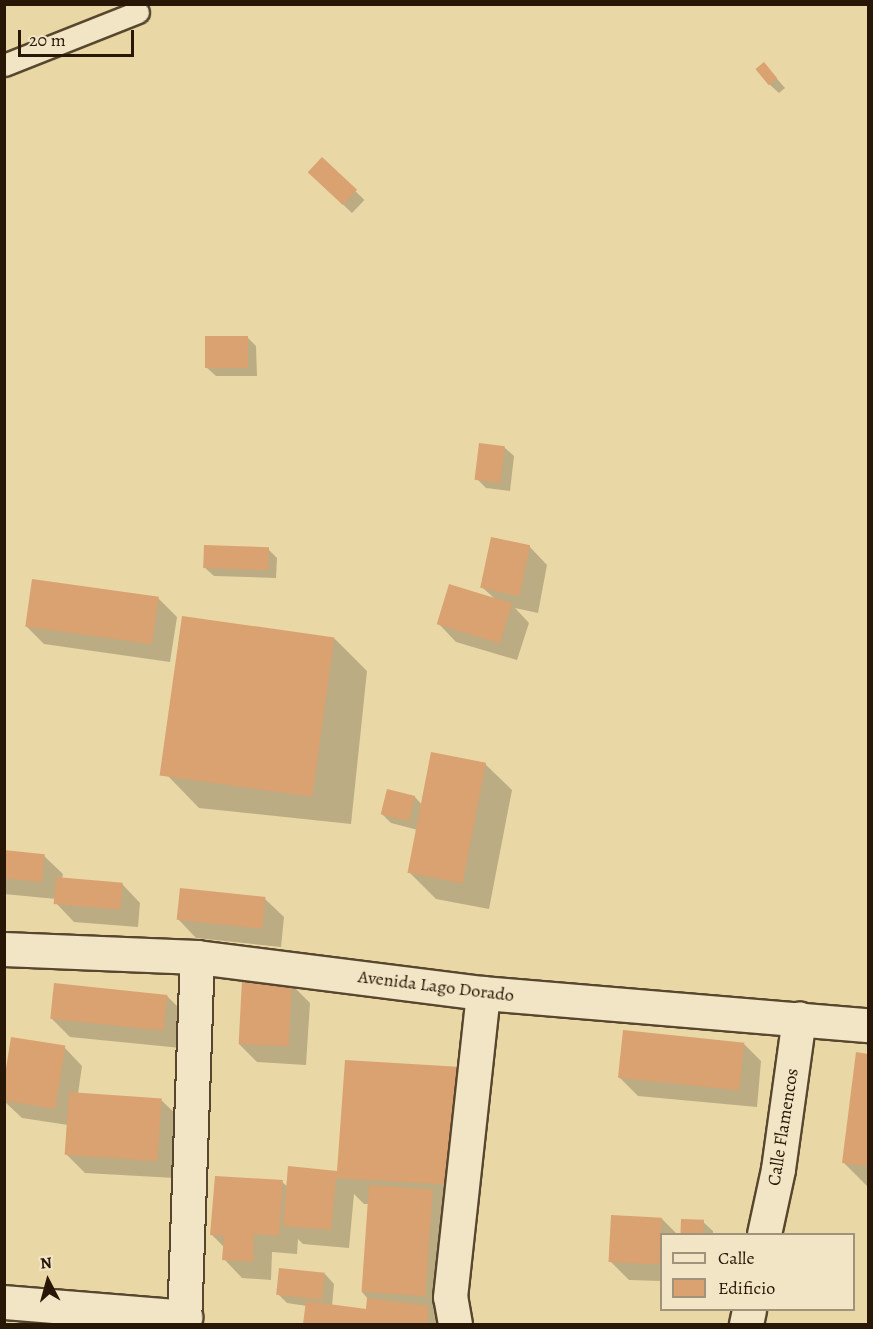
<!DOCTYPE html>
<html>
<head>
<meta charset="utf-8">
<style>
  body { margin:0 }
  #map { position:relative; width:873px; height:1329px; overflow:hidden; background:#ead7a6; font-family:Alegreya,serif }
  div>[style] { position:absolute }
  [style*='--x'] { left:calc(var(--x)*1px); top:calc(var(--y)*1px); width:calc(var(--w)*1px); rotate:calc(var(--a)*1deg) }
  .shadow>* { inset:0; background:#0003; transform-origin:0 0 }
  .building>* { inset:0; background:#daa171; transform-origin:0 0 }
  .roads { filter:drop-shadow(2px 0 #58472e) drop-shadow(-2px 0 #58472e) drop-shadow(0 2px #58472e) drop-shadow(0 -2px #58472e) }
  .lane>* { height:21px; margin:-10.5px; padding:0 10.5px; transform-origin:10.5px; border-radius:10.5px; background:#f1e5c5 }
  .street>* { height:33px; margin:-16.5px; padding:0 16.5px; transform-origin:16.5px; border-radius:16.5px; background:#f1e5c5 }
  span { translate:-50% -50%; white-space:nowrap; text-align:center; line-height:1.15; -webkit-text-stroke:4.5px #f1e5c5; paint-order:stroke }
  .street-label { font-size:18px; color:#281706 }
  .frame { position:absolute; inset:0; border:6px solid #281706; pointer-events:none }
  .legend { position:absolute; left:660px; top:1233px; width:195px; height:78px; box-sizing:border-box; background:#f1e5c5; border:2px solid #a19379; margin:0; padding:8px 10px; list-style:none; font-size:18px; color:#281706 }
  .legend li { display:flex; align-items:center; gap:12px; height:30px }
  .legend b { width:30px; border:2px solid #a19379 }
  .north { position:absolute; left:18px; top:1251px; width:60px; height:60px; -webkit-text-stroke:4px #f1e5c5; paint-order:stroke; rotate:354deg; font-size:16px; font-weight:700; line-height:24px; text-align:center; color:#281706 }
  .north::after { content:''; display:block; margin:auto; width:21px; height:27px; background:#281706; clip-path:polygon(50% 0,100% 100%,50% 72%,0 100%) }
  .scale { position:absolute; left:18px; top:30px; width:116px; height:27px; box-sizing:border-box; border:3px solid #281706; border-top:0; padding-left:8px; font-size:18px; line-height:21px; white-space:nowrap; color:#281706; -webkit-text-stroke:4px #f1e5c5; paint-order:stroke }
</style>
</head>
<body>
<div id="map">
  <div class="shadow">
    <div style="clip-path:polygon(764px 64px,785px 88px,779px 93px,769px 84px)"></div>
    <div style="left:322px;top:159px;width:59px;height:18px;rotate:44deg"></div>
    <div style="clip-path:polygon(247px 337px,256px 346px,257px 376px,216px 376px,206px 367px)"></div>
    <div style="clip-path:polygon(504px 447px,514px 456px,510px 491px,486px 488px,477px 479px)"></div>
    <div style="clip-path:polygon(529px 546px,547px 565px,538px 613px,515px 608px,529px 623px,517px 660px,456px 642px,438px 623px,495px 599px,483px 588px)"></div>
    <div style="clip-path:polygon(268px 549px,277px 558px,276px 578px,214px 576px,204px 567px)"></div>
    <div style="clip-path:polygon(158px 598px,177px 617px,170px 662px,44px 644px,26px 626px)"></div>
    <div style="clip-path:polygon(335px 639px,367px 671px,351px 824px,199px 808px,167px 775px)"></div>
    <div style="clip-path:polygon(485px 764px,512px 790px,489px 909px,436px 899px,410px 873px,418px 830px,391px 823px,382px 814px,415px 797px,423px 806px)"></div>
    <div style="clip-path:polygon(4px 851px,44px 856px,63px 874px,62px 879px,122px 884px,140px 903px,138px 927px,74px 922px,56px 903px,56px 899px,4px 894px)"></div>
    <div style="clip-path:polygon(265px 899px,284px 917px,281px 947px,196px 938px,178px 919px)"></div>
    <div style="clip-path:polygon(292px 985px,310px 1003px,306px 1065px,257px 1062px,239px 1044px)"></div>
    <div style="clip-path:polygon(166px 995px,185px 1014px,181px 1048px,70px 1037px,52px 1019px)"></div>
    <div style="clip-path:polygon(12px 1039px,64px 1047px,82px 1066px,78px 1094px,161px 1100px,180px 1118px,175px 1178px,85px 1173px,66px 1154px,68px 1125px,22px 1118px,4px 1101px)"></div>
    <div style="clip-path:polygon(743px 1043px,761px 1061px,757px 1107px,638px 1096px,619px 1077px)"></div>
    <div style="clip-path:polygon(857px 1054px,868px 1055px,868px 1187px,843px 1162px)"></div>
    <div style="clip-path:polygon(486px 1095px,479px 1211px,450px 1209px,446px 1324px,304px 1324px,307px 1306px,287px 1303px,278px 1294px,325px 1274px,334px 1284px,332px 1306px,367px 1310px,368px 1299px,362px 1292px,369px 1204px,364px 1204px,354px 1194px,349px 1248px,303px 1244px,298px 1239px,297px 1254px,272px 1252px,271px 1280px,242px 1278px,224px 1259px,225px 1248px,212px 1235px,282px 1182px,288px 1187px,336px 1172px)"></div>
    <div style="clip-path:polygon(662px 1219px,677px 1234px,662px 1234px,662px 1281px,629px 1280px,610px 1261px)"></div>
    <div style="clip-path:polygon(682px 1221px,703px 1222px,713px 1231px,713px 1234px,682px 1234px)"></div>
  </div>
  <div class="building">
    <div style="left:764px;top:62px;width:21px;height:11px;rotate:51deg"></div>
    <div style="left:322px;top:157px;width:48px;height:21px;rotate:43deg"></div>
    <div style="left:205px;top:336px;width:43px;height:32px"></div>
    <div style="left:479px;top:443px;width:26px;height:37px;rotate:7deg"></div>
    <div style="left:491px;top:537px;width:40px;height:52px;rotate:12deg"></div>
    <div style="left:204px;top:545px;width:65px;height:23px;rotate:2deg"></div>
    <div style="left:32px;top:579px;width:128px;height:48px;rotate:8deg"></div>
    <div style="left:449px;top:584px;width:66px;height:42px;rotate:17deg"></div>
    <div style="left:182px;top:616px;width:154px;height:161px;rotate:8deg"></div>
    <div style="left:431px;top:752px;width:56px;height:123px;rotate:11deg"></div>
    <div style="left:387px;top:789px;width:29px;height:26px;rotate:14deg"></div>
    <div style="left:4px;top:850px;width:41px;height:28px;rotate:6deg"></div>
    <div style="left:56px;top:877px;width:67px;height:27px;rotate:5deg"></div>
    <div style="left:180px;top:888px;width:86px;height:32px;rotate:6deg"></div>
    <div style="left:242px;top:980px;width:50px;height:64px;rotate:3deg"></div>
    <div style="left:54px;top:983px;width:114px;height:36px;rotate:6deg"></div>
    <div style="left:623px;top:1030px;width:122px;height:48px;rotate:6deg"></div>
    <div style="left:11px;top:1037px;width:55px;height:64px;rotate:9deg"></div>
    <div style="clip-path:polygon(856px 1052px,868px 1054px,868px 1166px,842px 1163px)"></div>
    <div style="clip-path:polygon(345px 1060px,461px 1067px,453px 1185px,336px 1178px,331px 1230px,283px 1226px,288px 1166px,337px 1171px)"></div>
    <div style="left:69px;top:1092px;width:93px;height:63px;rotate:4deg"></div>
    <div style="clip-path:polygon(215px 1176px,283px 1180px,279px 1236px,254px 1234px,253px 1262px,222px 1260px,224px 1236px,210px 1235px)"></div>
    <div style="left:369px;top:1185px;width:64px;height:107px;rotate:4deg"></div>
    <div style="left:611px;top:1215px;width:51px;height:47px;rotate:3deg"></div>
    <div style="left:681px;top:1219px;width:23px;height:15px;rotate:2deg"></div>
    <div style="left:279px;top:1268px;width:46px;height:27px;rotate:6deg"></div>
    <div style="clip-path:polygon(367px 1298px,429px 1306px,427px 1324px,303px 1324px,306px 1301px,366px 1309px)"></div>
  </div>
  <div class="roads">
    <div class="lane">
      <div style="--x:4;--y:65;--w:144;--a:-21.6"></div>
    </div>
    <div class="street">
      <div style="--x:4;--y:949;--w:193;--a:2.4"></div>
      <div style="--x:197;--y:957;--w:288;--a:7.2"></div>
      <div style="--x:483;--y:993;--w:386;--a:4.8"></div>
      <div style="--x:764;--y:1234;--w:66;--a:-77.8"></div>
      <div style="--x:778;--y:1169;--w:152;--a:-82.1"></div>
      <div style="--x:4;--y:1302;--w:182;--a:4.7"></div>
      <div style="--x:184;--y:1324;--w:367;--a:-88"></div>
      <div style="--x:455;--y:1324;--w:27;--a:-100"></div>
      <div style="--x:450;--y:1297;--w:306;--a:-83.8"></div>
      <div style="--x:746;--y:1324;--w:14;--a:-78"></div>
    </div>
  </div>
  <div class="street-label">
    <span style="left:436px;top:986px;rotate:7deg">Avenida Lago Dorado</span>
    <span style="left:783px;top:1127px;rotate:-81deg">Calle Flamencos</span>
  </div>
  <div class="frame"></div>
  <ul class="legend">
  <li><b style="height:8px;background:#f1e5c5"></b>Calle</li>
  <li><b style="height:16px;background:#daa171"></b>Edificio</li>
  </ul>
  <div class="north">N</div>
  <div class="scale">20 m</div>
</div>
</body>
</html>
